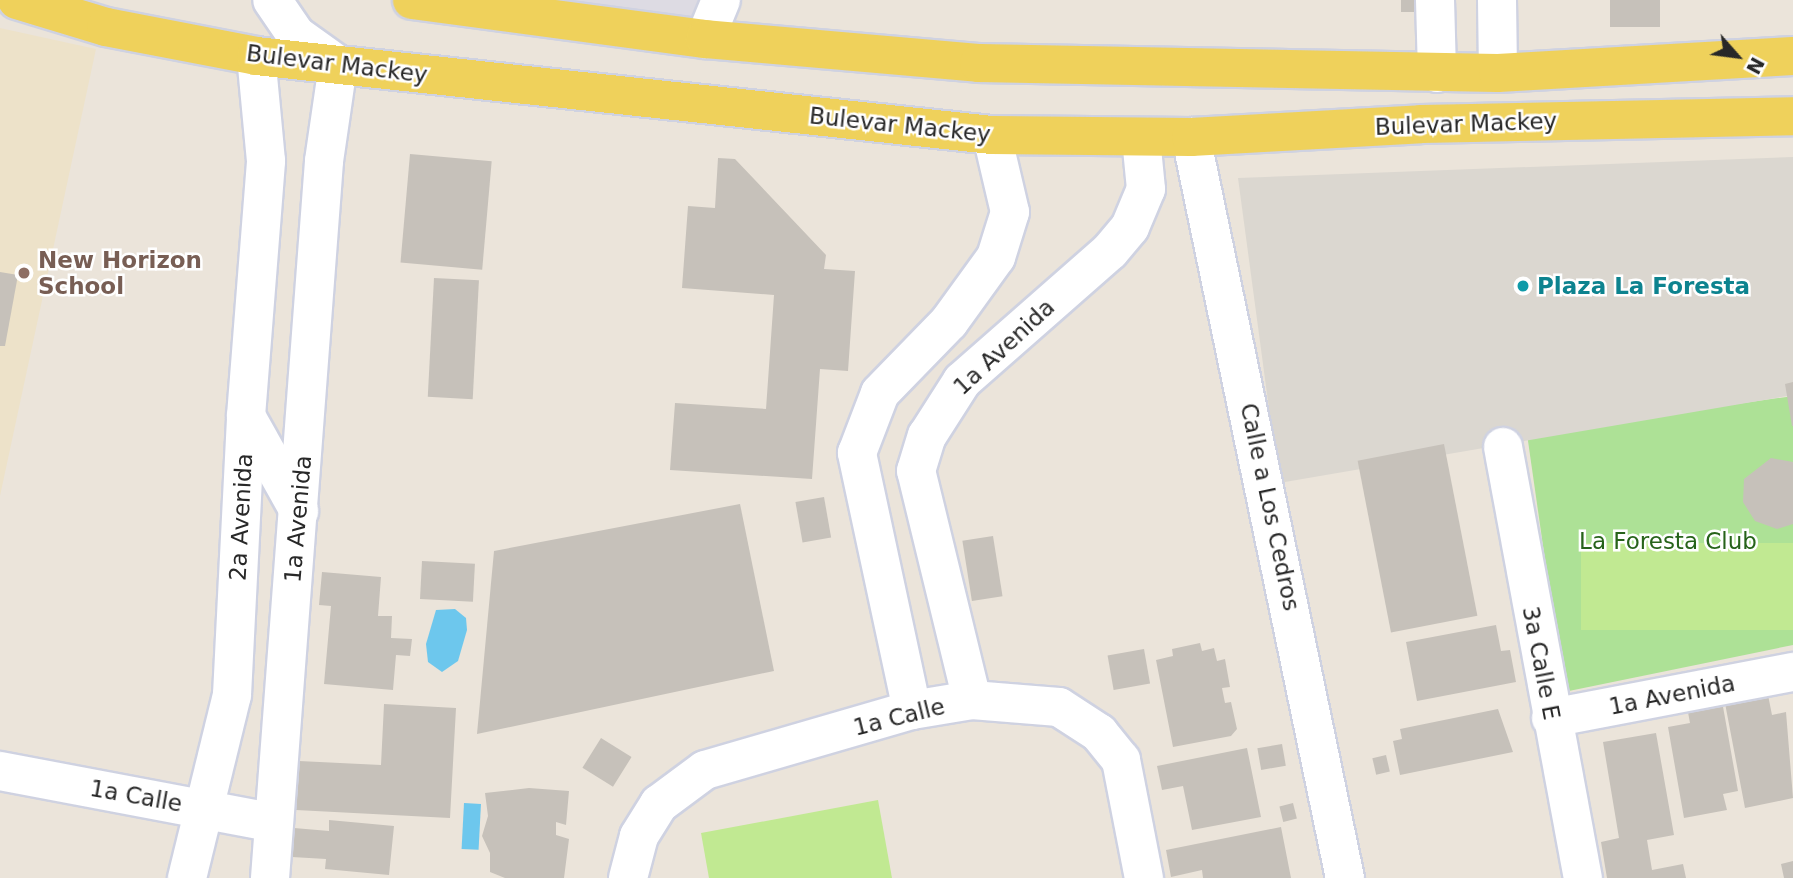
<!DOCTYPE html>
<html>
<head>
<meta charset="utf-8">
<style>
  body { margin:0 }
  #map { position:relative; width:1793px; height:878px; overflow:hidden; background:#ebe4da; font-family:"DejaVu Sans",sans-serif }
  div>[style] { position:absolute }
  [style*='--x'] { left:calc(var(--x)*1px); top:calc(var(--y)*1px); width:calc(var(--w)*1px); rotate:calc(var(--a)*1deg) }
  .industrial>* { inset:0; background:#dddbe3 }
  .education>* { inset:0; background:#ede2c9 }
  .green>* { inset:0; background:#ade196 }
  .pitch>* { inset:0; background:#c1e992; transform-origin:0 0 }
  .plaza>* { inset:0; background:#dbd7d0 }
  .water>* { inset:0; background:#6dc7ed; transform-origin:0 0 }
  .building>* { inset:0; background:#c6c1ba; transform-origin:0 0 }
  .roads { filter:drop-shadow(2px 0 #cfd2e1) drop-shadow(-2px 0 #cfd2e1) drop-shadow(0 2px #cfd2e1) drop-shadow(0 -2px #cfd2e1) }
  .minor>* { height:38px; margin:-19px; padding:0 19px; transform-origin:19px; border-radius:19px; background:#fff }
  .major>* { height:38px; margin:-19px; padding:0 19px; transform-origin:19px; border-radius:19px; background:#efd15b }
  .dots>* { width:19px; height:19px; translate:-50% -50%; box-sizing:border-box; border:4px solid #fff; border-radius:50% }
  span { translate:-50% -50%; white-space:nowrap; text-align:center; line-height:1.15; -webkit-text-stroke:5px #fff; paint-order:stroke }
  .street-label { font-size:23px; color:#282828 }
  .education-label { font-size:23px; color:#785e54; font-weight:700 }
  .left { translate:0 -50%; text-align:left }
  .culture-label { font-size:23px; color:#0d838f; font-weight:700 }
  .park-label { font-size:23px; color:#27631a }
  .north { position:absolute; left:1702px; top:21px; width:70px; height:70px; -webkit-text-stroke:5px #fff; paint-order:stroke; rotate:118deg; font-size:19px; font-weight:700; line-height:28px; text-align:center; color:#282828 }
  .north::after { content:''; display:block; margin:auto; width:24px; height:32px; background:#282828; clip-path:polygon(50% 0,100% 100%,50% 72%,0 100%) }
</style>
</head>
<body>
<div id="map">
  <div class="industrial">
    <div style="clip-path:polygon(537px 0,699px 0,688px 26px)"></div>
  </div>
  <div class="education">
    <div style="clip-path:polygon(0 28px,96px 49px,0 496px)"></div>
  </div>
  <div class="green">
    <div style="clip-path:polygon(1793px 396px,1793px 645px,1564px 692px,1527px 434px)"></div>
  </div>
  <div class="pitch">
    <div style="left:1793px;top:543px;width:87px;height:212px;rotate:90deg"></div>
    <div style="clip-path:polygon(878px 800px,892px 878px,709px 878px,701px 833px)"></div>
  </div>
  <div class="plaza">
    <div style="clip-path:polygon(1793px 157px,1793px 395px,1279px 483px,1238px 178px)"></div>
  </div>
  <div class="water">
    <div style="clip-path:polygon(455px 609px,466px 618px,467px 630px,458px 661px,442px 672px,428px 662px,426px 644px,436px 610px)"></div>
    <div style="left:464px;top:803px;width:17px;height:46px;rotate:3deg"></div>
  </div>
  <div class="building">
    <div style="left:1401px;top:0;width:16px;height:12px"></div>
    <div style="left:1610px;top:0;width:50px;height:27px"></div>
    <div style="left:410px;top:154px;width:82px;height:109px;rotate:5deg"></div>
    <div style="clip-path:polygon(718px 158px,735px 159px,826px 255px,824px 269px,855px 271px,848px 371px,820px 369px,812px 479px,670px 470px,675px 403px,766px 409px,774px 295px,682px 288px,688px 206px,715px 208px)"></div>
    <div style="clip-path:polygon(0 272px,18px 275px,5px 346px,0 346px)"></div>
    <div style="left:434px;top:278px;width:45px;height:119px;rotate:3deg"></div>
    <div style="clip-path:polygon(1793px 382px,1793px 426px,1792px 426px,1785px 384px)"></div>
    <div style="left:1444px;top:444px;width:175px;height:88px;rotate:79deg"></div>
    <div style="clip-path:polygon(1771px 458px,1793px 462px,1793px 524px,1777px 529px,1755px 521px,1743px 502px,1744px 479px)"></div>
    <div style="left:824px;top:497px;width:41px;height:29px;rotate:80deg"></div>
    <div style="clip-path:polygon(740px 504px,774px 671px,477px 734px,494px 551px)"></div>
    <div style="left:993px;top:536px;width:61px;height:31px;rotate:81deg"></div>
    <div style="left:422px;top:561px;width:53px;height:38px;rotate:3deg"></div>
    <div style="clip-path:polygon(322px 572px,381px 577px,378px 616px,392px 616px,391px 638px,412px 639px,410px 656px,396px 655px,393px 690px,324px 684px,331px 606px,319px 605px)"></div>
    <div style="clip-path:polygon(1496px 625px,1501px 651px,1510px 650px,1516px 682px,1417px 701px,1406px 642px)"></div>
    <div style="clip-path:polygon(1200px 643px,1202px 651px,1214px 648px,1217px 661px,1225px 659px,1230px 687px,1222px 688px,1225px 703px,1231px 702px,1237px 729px,1231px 736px,1173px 747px,1156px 660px,1173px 656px,1172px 649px)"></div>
    <div style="left:1144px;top:649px;width:35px;height:37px;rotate:80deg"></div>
    <div style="clip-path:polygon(1767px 690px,1772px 715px,1786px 712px,1793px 798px,1745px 808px,1724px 698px)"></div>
    <div style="clip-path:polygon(1722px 701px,1738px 791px,1723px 794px,1727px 810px,1684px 818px,1668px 727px,1690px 723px,1687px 707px)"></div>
    <div style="clip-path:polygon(384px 704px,456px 708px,450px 818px,296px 810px,299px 761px,381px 765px)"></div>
    <div style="clip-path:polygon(1498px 709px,1513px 752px,1400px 775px,1393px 741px,1402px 739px,1400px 729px)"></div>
    <div style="clip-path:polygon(1656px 733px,1674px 835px,1647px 840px,1652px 870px,1683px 864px,1686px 878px,1607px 878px,1601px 842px,1619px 838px,1603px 742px)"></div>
    <div style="left:601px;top:738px;width:36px;height:35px;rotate:32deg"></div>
    <div style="left:1282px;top:744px;width:22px;height:25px;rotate:80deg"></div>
    <div style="clip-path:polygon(1247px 748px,1261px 817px,1192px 830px,1183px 786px,1162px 790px,1157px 766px)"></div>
    <div style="left:1386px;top:755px;width:17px;height:14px;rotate:77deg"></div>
    <div style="clip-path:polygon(529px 788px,569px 791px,566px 825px,556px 822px,556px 835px,569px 839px,564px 878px,505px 878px,490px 872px,490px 853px,482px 836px,488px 816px,485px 793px)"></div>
    <div style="left:1293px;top:803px;width:16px;height:14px;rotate:76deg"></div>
    <div style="clip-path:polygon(329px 820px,394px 826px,389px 875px,325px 869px,326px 859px,292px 857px,294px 828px,329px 831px)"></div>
    <div style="clip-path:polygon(1281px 827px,1291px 878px,1203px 878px,1202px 870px,1171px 877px,1166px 850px)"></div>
    <div style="clip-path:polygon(1793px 861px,1793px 878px,1784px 878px,1781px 864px)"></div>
  </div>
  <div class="roads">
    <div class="minor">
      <div style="--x:1435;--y:0;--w:73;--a:88.4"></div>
      <div style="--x:1497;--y:0;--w:73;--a:89.2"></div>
      <div style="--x:705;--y:39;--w:42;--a:-67.7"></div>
      <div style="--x:1191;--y:137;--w:757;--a:78.26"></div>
      <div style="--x:246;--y:416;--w:109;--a:60.8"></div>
      <div style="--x:1503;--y:447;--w:438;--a:79.5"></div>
      <div style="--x:972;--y:700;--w:236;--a:-103.7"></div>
      <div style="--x:916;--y:471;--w:37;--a:-73"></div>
      <div style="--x:927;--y:436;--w:65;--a:-57.5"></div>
      <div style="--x:962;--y:381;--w:197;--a:-41.3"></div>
      <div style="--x:1110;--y:251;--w:31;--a:-50"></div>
      <div style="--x:1130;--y:227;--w:41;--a:-67.2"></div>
      <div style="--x:1146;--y:189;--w:51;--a:-95.6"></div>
      <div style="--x:912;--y:710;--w:263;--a:-102.1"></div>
      <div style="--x:857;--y:453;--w:64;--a:-69"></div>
      <div style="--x:880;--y:393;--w:99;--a:-45.8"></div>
      <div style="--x:949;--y:322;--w:80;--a:-54.1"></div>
      <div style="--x:996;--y:257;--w:47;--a:-72.7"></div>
      <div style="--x:1010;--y:212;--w:79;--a:-103.2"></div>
      <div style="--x:1551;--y:718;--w:246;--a:-10.8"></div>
      <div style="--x:0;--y:771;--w:276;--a:10.7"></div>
      <div style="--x:187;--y:878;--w:188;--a:-76.2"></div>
      <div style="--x:232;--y:695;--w:279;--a:-87.1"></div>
      <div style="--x:246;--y:416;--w:256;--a:-85.5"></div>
      <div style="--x:266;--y:161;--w:105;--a:-95.4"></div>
      <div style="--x:270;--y:878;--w:719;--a:-85.69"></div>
      <div style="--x:324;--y:161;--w:97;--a:-81.7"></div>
      <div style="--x:338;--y:65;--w:52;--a:-144.5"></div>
      <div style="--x:296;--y:35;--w:42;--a:-124.4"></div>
      <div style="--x:628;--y:878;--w:43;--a:-75.3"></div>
      <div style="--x:639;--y:836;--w:38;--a:-58"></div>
      <div style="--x:659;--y:804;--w:57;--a:-36.5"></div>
      <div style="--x:705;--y:770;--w:216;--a:-16.2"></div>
      <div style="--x:912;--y:710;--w:61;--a:-9.5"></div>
      <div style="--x:972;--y:700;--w:87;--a:4.6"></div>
      <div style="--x:1059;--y:707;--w:48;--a:33"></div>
      <div style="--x:1099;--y:733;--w:35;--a:51"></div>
      <div style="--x:1121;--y:760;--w:120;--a:79"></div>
    </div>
    <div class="major">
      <div style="--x:17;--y:0;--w:93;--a:16.9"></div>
      <div style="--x:106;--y:27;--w:153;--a:10.9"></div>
      <div style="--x:256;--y:56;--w:740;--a:6.13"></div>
      <div style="--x:992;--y:135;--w:199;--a:0.6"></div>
      <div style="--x:1191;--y:137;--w:230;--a:-3.2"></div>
      <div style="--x:1421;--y:124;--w:372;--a:-1.2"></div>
      <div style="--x:412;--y:0;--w:296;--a:7.6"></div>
      <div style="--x:705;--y:39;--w:275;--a:5"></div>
      <div style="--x:979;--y:63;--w:519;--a:1.1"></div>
      <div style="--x:1498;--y:73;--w:295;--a:-3.3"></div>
    </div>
  </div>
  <div class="dots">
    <div style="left:24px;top:273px;background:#8d6e63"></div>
    <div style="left:1523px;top:286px;background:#0f9aa8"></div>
  </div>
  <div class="street-label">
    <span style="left:337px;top:64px;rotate:7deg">Bulevar Mackey</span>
    <span style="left:1466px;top:124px;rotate:-2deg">Bulevar Mackey</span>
    <span style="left:900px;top:125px;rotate:6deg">Bulevar Mackey</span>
    <span style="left:1004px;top:347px;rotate:-43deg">1a Avenida</span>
    <span style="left:1270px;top:507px;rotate:78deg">Calle a Los Cedros</span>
    <span style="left:241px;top:517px;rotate:-87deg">2a Avenida</span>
    <span style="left:298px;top:519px;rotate:-85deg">1a Avenida</span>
    <span style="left:1541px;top:663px;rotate:79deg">3a Calle E</span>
    <span style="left:1672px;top:695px;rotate:-11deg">1a Avenida</span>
    <span style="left:899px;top:717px;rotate:-14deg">1a Calle</span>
    <span style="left:136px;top:796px;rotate:10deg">1a Calle</span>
  </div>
  <div class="education-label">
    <span class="left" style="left:38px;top:273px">New Horizon<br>School</span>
  </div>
  <div class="culture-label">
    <span class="left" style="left:1537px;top:286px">Plaza La Foresta</span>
  </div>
  <div class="park-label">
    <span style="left:1668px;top:541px">La Foresta Club</span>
  </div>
  <div class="north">N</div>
</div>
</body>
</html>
